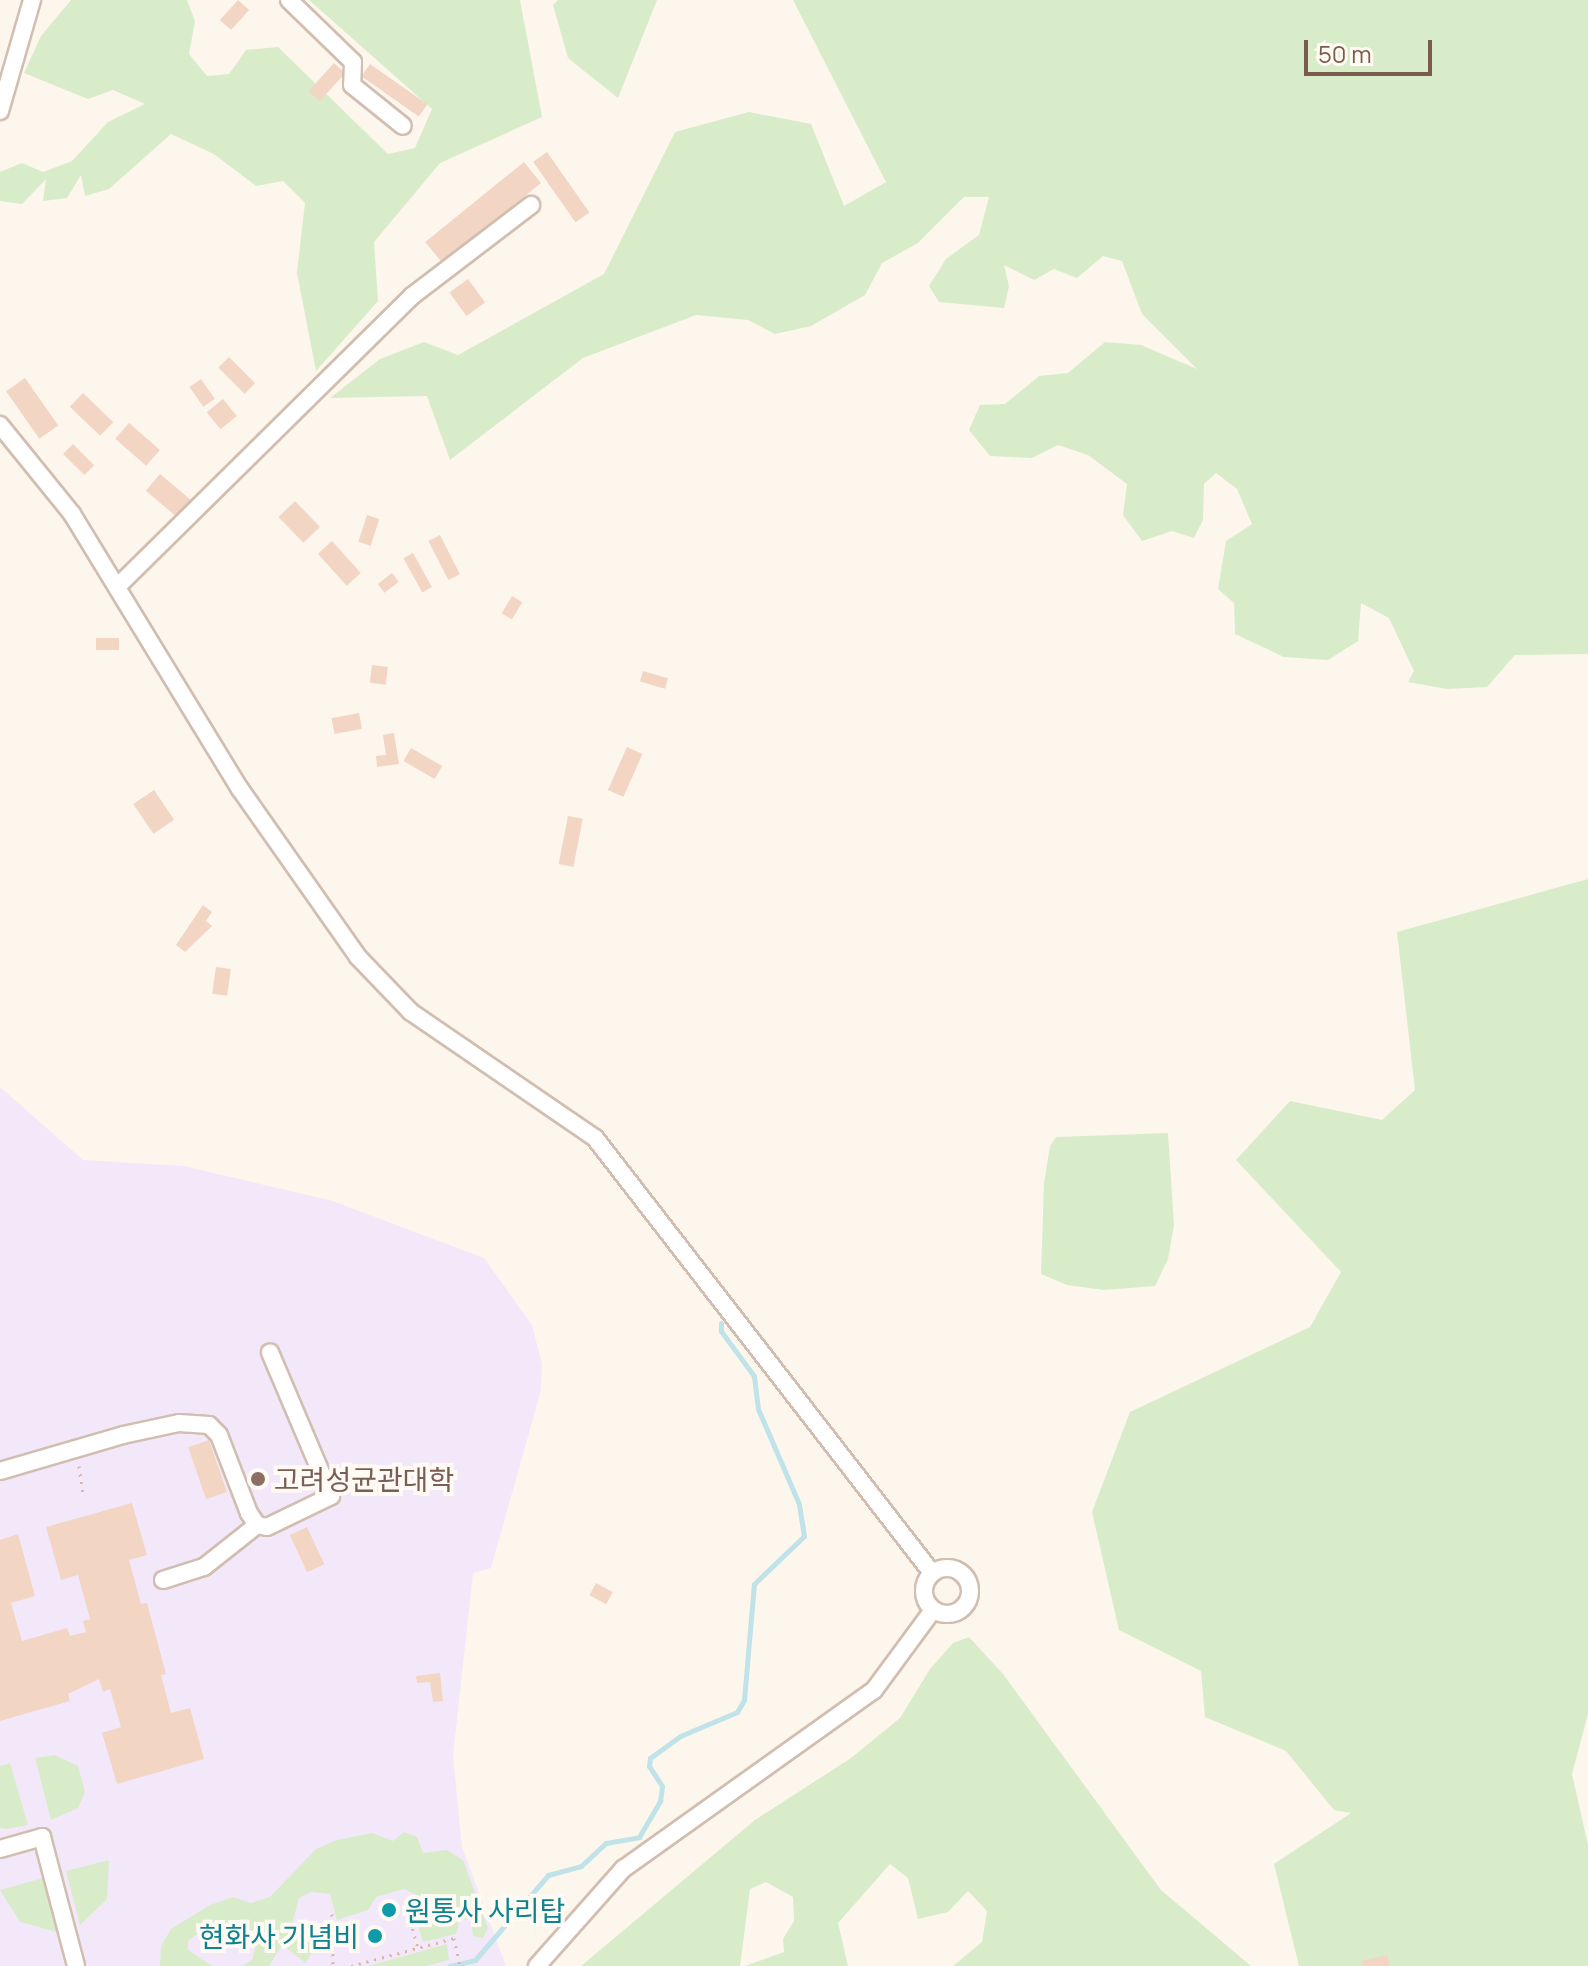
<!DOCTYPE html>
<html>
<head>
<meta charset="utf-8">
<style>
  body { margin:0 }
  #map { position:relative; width:1588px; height:1966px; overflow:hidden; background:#fdf6ec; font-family:Manrope,"Noto Sans KR",sans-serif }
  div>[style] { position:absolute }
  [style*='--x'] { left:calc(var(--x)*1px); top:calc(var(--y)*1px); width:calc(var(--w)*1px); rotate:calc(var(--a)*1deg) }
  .education>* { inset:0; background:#f3e8fa }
  .green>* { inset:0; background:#d8ecc9 }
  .stream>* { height:5px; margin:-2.5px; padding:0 2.5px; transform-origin:2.5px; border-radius:2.5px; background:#bfe3e8 }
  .building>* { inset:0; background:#f3d5c3; transform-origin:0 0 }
  .path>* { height:3px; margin-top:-1.5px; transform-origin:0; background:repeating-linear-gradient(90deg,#d9b8a5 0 2px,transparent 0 8px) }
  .roads { filter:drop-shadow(2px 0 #d1beb0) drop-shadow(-2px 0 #d1beb0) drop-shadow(0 2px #d1beb0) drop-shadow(0 -2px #d1beb0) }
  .minor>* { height:16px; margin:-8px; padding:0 8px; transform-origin:8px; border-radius:8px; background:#fff }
  .minor>.ring { margin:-8px; padding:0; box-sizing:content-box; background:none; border:16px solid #fff; border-radius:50% }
  .dots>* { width:22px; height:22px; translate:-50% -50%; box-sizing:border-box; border:4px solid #fffaf3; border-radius:50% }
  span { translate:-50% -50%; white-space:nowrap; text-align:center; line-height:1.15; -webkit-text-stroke:8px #fffaf3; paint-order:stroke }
  .education-label { font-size:28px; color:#785e54 }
  .left { translate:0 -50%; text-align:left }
  .culture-label { font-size:28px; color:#0d838f }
  .right { translate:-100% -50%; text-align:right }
  .scale { position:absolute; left:1304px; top:40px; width:128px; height:36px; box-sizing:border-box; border:4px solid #7a5c4d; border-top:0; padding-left:10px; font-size:24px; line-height:28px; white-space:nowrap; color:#7a5c4d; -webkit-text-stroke:6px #fffaf3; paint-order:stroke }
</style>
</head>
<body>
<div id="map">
  <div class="education">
    <div style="clip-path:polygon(0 1087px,83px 1160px,184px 1166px,333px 1201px,484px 1258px,532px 1325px,542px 1364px,541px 1390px,491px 1568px,473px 1573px,453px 1756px,462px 1847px,506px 1966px,0 1966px)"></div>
  </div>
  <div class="green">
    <div style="clip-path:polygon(71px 0,187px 0,195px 21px,189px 54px,207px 76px,229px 74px,246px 50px,278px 47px,388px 154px,415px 148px,432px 109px,309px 0,520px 0,542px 117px,440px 163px,374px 242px,378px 301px,316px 371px,297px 273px,305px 203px,283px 181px,256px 186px,214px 154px,171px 134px,109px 189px,85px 196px,81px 175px,67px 198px,43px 201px,46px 179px,22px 204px,0 201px,0 172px,22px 163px,43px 172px,72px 161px,108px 122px,145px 104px,113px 90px,88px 99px,24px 73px,41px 36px)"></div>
    <div style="clip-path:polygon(558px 0,657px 0,618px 98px,568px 58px,553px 5px)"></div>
    <div style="clip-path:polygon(793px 0,1588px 0,1588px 654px,1515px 655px,1487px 687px,1447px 689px,1408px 682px,1414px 671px,1389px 618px,1361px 603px,1358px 641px,1328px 660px,1284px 657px,1235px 634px,1234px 603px,1218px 589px,1226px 541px,1252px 524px,1237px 489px,1216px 473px,1204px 484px,1203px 520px,1194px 538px,1172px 531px,1142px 541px,1123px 515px,1127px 484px,1088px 455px,1058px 445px,1032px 458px,990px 456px,969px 430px,980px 405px,1005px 404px,1039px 376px,1068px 373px,1105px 342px,1141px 345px,1197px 369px,1142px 314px,1122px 261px,1103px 256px,1077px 278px,1054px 269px,1034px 280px,1004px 265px,1009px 286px,1004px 308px,939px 302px,929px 286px,946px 259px,979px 235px,989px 197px,964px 197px,918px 243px,882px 263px,865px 295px,811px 326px,775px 334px,748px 320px,696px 315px,583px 358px,450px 460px,427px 396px,330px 398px,380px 359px,424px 342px,458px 355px,604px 274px,675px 132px,749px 112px,811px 124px,844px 206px,886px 182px)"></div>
    <div style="clip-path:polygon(1588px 879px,1588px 1714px,1572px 1774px,1588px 1845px,1588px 1966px,1299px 1966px,1274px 1864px,1351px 1813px,1334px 1810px,1286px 1751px,1205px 1717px,1201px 1671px,1119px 1630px,1092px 1512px,1130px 1412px,1310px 1327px,1341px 1272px,1236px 1160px,1290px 1101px,1382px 1120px,1415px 1090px,1397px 932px)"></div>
    <div style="clip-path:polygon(1168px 1133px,1174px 1225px,1168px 1259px,1155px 1286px,1104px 1290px,1067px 1285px,1041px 1274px,1044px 1183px,1050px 1146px,1056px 1137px)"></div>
    <div style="clip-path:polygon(969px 1637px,1003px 1674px,1161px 1890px,1251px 1966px,953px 1966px,982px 1942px,987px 1911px,968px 1891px,948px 1912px,918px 1919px,908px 1878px,890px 1864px,838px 1923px,848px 1966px,745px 1966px,784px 1952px,783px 1939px,794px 1921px,793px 1897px,766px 1882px,750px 1889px,740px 1966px,581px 1966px,755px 1820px,851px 1758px,900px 1718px,930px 1669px,953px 1643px)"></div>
    <div style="clip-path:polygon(55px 1755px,78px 1766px,85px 1792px,78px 1808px,51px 1820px,35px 1758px)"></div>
    <div style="clip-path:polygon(10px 1763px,28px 1825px,7px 1829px,0 1828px,0 1766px)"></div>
    <div style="clip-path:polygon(404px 1832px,417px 1837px,423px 1853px,447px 1850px,463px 1860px,488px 1928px,483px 1938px,473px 1936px,471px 1919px,460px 1920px,456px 1934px,423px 1942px,418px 1925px,426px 1914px,419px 1896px,404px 1889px,376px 1897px,368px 1910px,337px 1920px,330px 1894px,311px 1892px,299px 1898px,292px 1924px,301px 1936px,318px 1942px,306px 1963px,282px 1945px,269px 1966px,242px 1966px,252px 1960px,257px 1941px,232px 1925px,205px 1928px,188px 1941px,188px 1950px,212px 1966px,160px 1966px,161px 1946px,171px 1929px,210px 1905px,233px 1897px,251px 1903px,270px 1897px,316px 1849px,337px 1840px,372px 1833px,393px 1841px)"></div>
    <div style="clip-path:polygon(109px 1860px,107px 1899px,80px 1925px,66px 1871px)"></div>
    <div style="clip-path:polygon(43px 1878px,57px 1932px,20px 1922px,0 1890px)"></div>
    <div style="clip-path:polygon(447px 1944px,449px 1960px,427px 1966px,368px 1966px)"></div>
  </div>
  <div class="stream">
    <div style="--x:450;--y:1966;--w:26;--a:-13"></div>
    <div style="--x:475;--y:1960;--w:112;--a:-49.3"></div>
    <div style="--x:548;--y:1875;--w:34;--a:-15"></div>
    <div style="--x:581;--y:1866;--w:34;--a:-43"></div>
    <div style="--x:606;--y:1843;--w:34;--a:-10"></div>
    <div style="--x:639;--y:1837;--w:42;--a:-59.7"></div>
    <div style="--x:660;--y:1801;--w:15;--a:-82"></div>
    <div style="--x:662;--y:1786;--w:24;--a:-123"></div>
    <div style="--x:649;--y:1766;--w:8;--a:-83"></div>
    <div style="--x:650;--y:1758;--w:37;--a:-36"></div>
    <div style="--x:680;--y:1736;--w:62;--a:-22.8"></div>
    <div style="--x:737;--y:1712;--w:14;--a:-60"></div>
    <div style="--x:744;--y:1700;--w:116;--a:-85.1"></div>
    <div style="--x:754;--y:1584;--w:69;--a:-43.8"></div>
    <div style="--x:804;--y:1536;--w:32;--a:-99"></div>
    <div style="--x:799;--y:1504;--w:103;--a:-113.3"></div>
    <div style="--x:758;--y:1409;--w:33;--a:-97"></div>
    <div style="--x:754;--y:1376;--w:56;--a:-126.3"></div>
    <div style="--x:721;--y:1331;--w:8;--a:-90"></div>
  </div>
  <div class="building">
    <div style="left:238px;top:0;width:15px;height:27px;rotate:42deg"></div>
    <div style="left:334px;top:63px;width:15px;height:38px;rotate:42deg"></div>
    <div style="left:370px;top:64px;width:70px;height:15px;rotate:35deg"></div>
    <div style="left:547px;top:152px;width:74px;height:17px;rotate:55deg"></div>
    <div style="left:524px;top:162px;width:27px;height:127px;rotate:51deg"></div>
    <div style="left:468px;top:279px;width:29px;height:23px;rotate:54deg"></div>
    <div style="left:229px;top:357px;width:37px;height:15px;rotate:45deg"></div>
    <div style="left:25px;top:378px;width:58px;height:23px;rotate:55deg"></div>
    <div style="left:201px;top:379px;width:24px;height:14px;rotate:55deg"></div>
    <div style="left:83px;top:393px;width:42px;height:19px;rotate:44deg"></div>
    <div style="left:223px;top:399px;width:22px;height:21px;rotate:51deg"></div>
    <div style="left:129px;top:423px;width:41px;height:21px;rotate:41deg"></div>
    <div style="left:73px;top:444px;width:30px;height:14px;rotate:45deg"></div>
    <div style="left:160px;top:474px;width:40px;height:22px;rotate:40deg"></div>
    <div style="left:295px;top:501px;width:36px;height:23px;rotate:46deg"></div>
    <div style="left:367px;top:515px;width:13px;height:28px;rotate:18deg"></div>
    <div style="left:440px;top:535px;width:44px;height:13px;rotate:63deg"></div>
    <div style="left:332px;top:541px;width:43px;height:19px;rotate:48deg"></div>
    <div style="left:413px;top:553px;width:39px;height:11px;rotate:61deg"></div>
    <div style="left:392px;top:573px;width:11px;height:18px;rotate:52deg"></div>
    <div style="left:512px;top:596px;width:12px;height:20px;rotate:31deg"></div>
    <div style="left:119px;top:638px;width:12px;height:23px;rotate:90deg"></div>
    <div style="left:372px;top:665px;width:16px;height:18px;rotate:7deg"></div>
    <div style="left:643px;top:671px;width:26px;height:11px;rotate:16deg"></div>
    <div style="left:359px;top:713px;width:16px;height:28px;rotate:79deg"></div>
    <div style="clip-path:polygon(394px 733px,399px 764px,377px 767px,376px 756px,386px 755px,383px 735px)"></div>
    <div style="left:627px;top:747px;width:17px;height:47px;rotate:24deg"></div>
    <div style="left:411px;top:748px;width:36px;height:15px;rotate:30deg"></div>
    <div style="left:154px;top:790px;width:36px;height:25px;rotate:56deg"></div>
    <div style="left:568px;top:816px;width:15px;height:49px;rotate:11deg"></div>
    <div style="clip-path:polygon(203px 905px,212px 912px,206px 921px,212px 926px,185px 952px,176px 945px)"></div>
    <div style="left:216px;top:967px;width:15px;height:27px;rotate:8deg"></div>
    <div style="left:209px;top:1440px;width:55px;height:22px;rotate:71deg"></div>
    <div style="clip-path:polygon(132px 1503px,147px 1555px,129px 1560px,141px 1604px,147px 1603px,166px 1674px,161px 1675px,171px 1713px,190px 1708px,204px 1759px,117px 1784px,102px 1733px,121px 1727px,110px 1689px,103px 1692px,99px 1679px,68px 1694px,70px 1701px,0 1721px,0 1540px,18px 1534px,35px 1596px,11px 1603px,22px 1641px,67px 1628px,70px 1636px,86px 1632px,83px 1621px,90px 1619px,78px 1575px,61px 1580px,46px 1527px)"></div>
    <div style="left:307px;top:1527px;width:41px;height:19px;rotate:65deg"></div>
    <div style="left:596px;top:1583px;width:19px;height:14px;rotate:28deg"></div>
    <div style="clip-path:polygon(440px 1673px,443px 1701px,433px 1702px,430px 1682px,417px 1683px,416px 1676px)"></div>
    <div style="clip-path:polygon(1387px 1955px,1390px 1966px,1362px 1966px,1361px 1961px)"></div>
  </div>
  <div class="path">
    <div style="--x:79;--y:1466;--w:28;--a:82"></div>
    <div style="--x:408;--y:1913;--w:36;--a:74"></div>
    <div style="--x:332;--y:1914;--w:52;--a:88.9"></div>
    <div style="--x:351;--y:1966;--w:107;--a:-15.2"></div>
    <div style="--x:454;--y:1938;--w:29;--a:78"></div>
  </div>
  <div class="roads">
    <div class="minor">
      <div style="--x:289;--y:0;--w:89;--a:44.1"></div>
      <div style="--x:353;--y:62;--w:23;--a:92"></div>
      <div style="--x:352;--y:85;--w:65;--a:38.8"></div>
      <div style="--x:0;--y:111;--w:116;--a:-73.9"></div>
      <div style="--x:0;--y:425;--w:114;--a:51"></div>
      <div style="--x:72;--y:514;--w:322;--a:58.6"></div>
      <div style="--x:240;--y:789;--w:205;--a:54.9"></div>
      <div style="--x:358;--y:957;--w:76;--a:46.1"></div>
      <div style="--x:411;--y:1012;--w:223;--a:34.4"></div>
      <div style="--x:595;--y:1138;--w:550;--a:52.23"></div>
      <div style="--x:118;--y:586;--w:413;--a:-44.6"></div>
      <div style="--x:412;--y:296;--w:150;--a:-37.4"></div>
      <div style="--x:0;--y:1471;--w:128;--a:-16.3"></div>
      <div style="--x:123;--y:1435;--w:57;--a:-12.1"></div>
      <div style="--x:179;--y:1423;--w:30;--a:4"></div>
      <div style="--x:209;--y:1425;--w:14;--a:45"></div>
      <div style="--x:219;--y:1435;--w:84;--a:69"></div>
      <div style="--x:249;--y:1513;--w:14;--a:56"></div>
      <div style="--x:257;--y:1525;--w:10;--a:11"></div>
      <div style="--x:267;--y:1527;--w:71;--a:-25.8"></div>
      <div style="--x:331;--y:1496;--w:156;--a:-113"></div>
      <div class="ring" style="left:924px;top:1568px;width:30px;height:30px"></div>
      <div style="--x:163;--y:1580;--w:43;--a:-17.6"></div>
      <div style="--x:204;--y:1567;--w:68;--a:-38.4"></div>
      <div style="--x:0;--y:1849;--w:44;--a:-15.9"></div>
      <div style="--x:42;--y:1837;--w:133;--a:75.2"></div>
      <div style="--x:537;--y:1966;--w:130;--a:-48.4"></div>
      <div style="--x:623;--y:1869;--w:308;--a:-35.5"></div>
      <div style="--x:874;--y:1690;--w:99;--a:-53.6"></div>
    </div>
  </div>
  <div class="dots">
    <div style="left:258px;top:1479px;background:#8d6e63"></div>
    <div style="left:389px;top:1910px;background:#0f9aa8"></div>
    <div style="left:375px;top:1936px;background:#0f9aa8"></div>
  </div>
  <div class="education-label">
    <span class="left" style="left:274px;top:1479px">고려성균관대학</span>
  </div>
  <div class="culture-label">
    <span class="left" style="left:405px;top:1910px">원통사 사리탑</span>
    <span class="right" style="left:359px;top:1936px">현화사 기념비</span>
  </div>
  <div class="scale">50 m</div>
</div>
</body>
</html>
